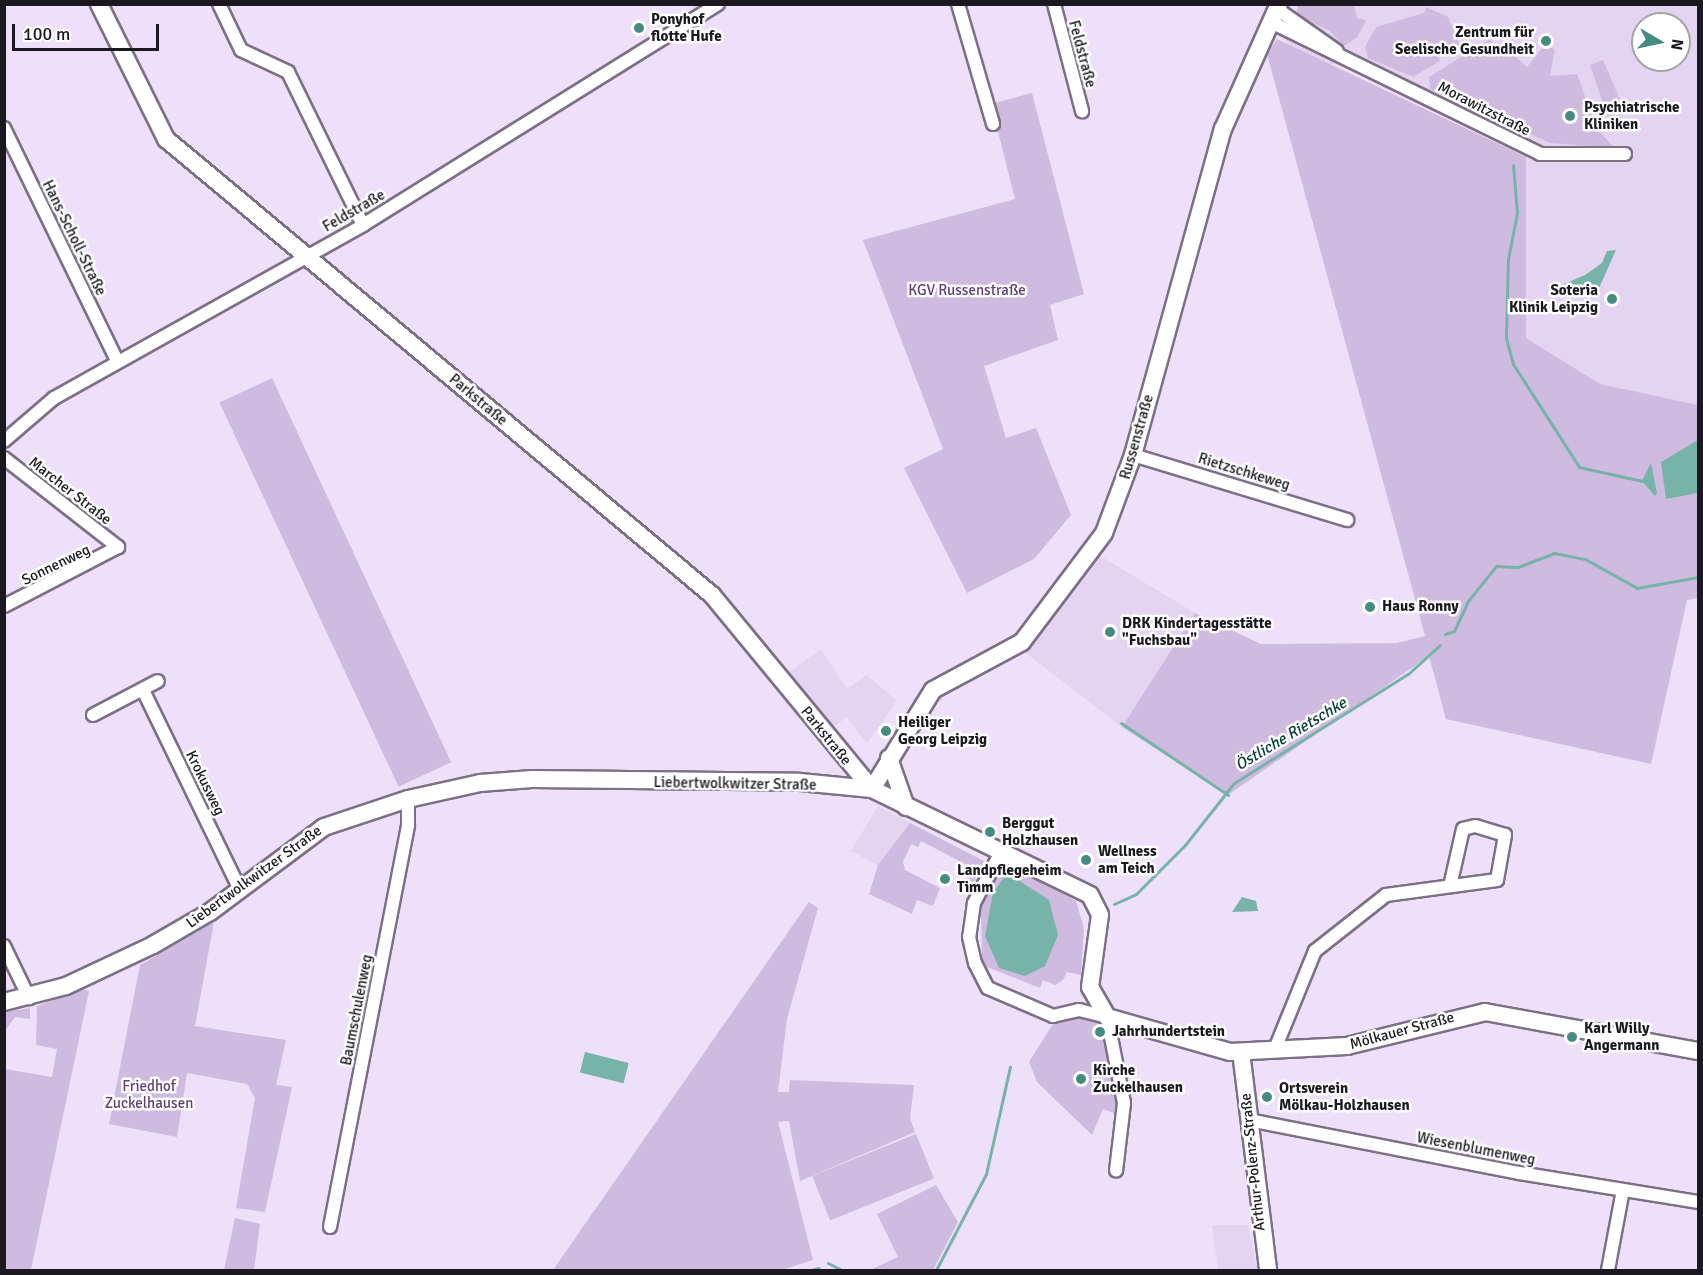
<!DOCTYPE html>
<html>
<head>
<meta charset="utf-8">
<style>
  body { margin:0 }
  #map { position:relative; width:1703px; height:1275px; overflow:hidden; background:#ede0f8; font-family:Signika,sans-serif }
  div>[style] { position:absolute }
  [style*='--x'] { left:calc(var(--x)*1px); top:calc(var(--y)*1px); width:calc(var(--w)*1px); rotate:calc(var(--a)*1deg) }
  .built>* { inset:0; background:#e4d3f1 }
  .green>* { inset:0; background:#cfbbdf; transform-origin:0 0 }
  .water>* { inset:0; background:#77b3a9; transform-origin:0 0 }
  .stream>* { height:3px; margin:-1.5px; padding:0 1.5px; transform-origin:1.5px; border-radius:1.5px; background:#77b3a9 }
  .roads { filter:drop-shadow(2px 0 #7c7085) drop-shadow(-2px 0 #7c7085) drop-shadow(0 2px #7c7085) drop-shadow(0 -2px #7c7085) }
  .street>* { height:12px; margin:-6px; padding:0 6px; transform-origin:6px; border-radius:6px; background:#fff }
  .secondary>* { height:16px; margin:-8px; padding:0 8px; transform-origin:8px; border-radius:8px; background:#fff }
  .dots>* { width:16px; height:16px; translate:-50% -50%; box-sizing:border-box; border:3px solid #fff; border-radius:50% }
  span { translate:-50% -50%; white-space:nowrap; text-align:center; line-height:1.15; -webkit-text-stroke:5px #fff; paint-order:stroke }
  .poi-label { font-size:15px; color:#1c1820; font-weight:700 }
  .left { translate:0 -50%; text-align:left }
  .right { translate:-100% -50%; text-align:right }
  .street-label { font-size:15px; color:#1c1820 }
  .park-label { font-size:15px; color:#604076 }
  .water-label { font-size:16px; color:#033d37; font-style:italic }
  .frame { position:absolute; inset:0; border:6px solid #1c1820; pointer-events:none }
  .north { position:absolute; left:1631px; top:12px; width:60px; height:60px; box-sizing:border-box; background:#fff; border:2px solid #a4a3a6; border-radius:50%; rotate:99deg; font-size:16px; font-weight:700; line-height:24px; text-align:center; color:#1c1820 }
  .north::after { content:''; display:block; margin:auto; width:21px; height:27px; background:#468b81; clip-path:polygon(50% 0,100% 100%,50% 72%,0 100%) }
  .scale { position:absolute; left:12px; top:24px; width:147px; height:27px; box-sizing:border-box; border:3px solid #1c1820; border-top:0; padding-left:8px; font-size:18px; line-height:21px; white-space:nowrap; color:#1c1820; -webkit-text-stroke:4px #fff; paint-order:stroke }
</style>
</head>
<body>
<div id="map">
  <div class="built">
    <div style="clip-path:polygon(evenodd,1298px 5px,1698px 5px,1698px 405px,1600px 384px,1526px 338px,1526px 157px,1337px 64px,1321px 64px,1302px 54px,1284px 40px,1298px 5px,1643px 24px,1679px 24px,1679px 60px,1643px 60px,1643px 24px)"></div>
    <div style="clip-path:polygon(1097px 554px,1195px 613px,1122px 727px,1023px 651px)"></div>
    <div style="clip-path:polygon(821px 649px,847px 689px,867px 675px,897px 701px,867px 743px,846px 717px,833px 728px,788px 673px)"></div>
    <div style="clip-path:polygon(878px 806px,910px 823px,879px 866px,851px 851px)"></div>
    <div style="clip-path:polygon(1212px 1225px,1248px 1225px,1258px 1270px,1218px 1270px)"></div>
  </div>
  <div class="green">
    <div style="clip-path:polygon(1298px 5px,1354px 5px,1357px 18px,1366px 20px,1357px 38px,1343px 46px,1330px 31px,1297px 15px)"></div>
    <div style="clip-path:polygon(1426px 7px,1448px 17px,1461px 47px,1454px 43px,1438px 53px,1440px 61px,1413px 77px,1368px 58px,1365px 47px,1376px 27px,1424px 13px)"></div>
    <div style="clip-path:polygon(1277px 39px,1526px 157px,1526px 338px,1600px 384px,1698px 405px,1698px 598px,1687px 600px,1651px 764px,1446px 719px,1429px 656px,1228px 795px,1122px 727px,1195px 613px,1261px 644px,1397px 643px,1425px 636px,1267px 54px)"></div>
    <div style="clip-path:polygon(1490px 39px,1504px 56px,1509px 51px,1527px 67px,1544px 46px,1555px 49px,1550px 76px,1577px 74px,1596px 127px,1614px 148px,1550px 143px,1430px 89px,1429px 77px)"></div>
    <div style="clip-path:polygon(1603px 60px,1624px 109px,1618px 120px,1607px 115px,1590px 65px)"></div>
    <div style="clip-path:polygon(1032px 93px,1084px 294px,1050px 305px,1058px 340px,984px 366px,1006px 438px,1036px 428px,1071px 515px,1034px 559px,967px 593px,904px 468px,943px 449px,863px 240px,1015px 199px,991px 104px)"></div>
    <div style="left:272px;top:378px;width:424px;height:58px;rotate:65deg"></div>
    <div style="clip-path:polygon(910px 823px,984px 861px,970px 891px,962px 888px,971px 867px,921px 841px,918px 847px,911px 844px,903px 862px,905px 870px,940px 888px,933px 906px,917px 900px,912px 914px,869px 894px,878px 865px)"></div>
    <div style="clip-path:polygon(1000px 866px,1016px 867px,1076px 901px,1084px 928px,1081px 975px,1067px 972px,1063px 980px,1055px 985px,1043px 980px,1040px 988px,982px 965px,981px 908px)"></div>
    <div style="clip-path:polygon(809px 902px,818px 908px,787px 1019px,778px 1092px,789px 1092px,790px 1080px,914px 1085px,910px 1118px,915px 1132px,800px 1181px,789px 1121px,778px 1122px,813px 1260px,781px 1270px,553px 1270px)"></div>
    <div style="clip-path:polygon(214px 922px,195px 1026px,286px 1040px,276px 1085px,292px 1087px,265px 1212px,236px 1208px,255px 1098px,247px 1084px,187px 1073px,177px 1137px,109px 1124px,140px 965px)"></div>
    <div style="clip-path:polygon(83px 989px,89px 991px,31px 1270px,5px 1270px,5px 1069px,52px 1077px,57px 1049px,36px 1045px,37px 1006px)"></div>
    <div style="clip-path:polygon(30px 1008px,30px 1019px,15px 1017px,5px 1031px,5px 1012px)"></div>
    <div style="clip-path:polygon(1081px 1016px,1094px 1018px,1108px 1032px,1121px 1108px,1117px 1114px,1103px 1109px,1092px 1135px,1037px 1082px,1029px 1062px,1056px 1019px)"></div>
    <div style="left:916px;top:1134px;width:48px;height:112px;rotate:68deg"></div>
    <div style="clip-path:polygon(936px 1185px,958px 1222px,933px 1270px,870px 1270px,898px 1257px,877px 1214px)"></div>
    <div style="clip-path:polygon(235px 1218px,260px 1224px,254px 1270px,224px 1270px)"></div>
  </div>
  <div class="water">
    <div style="clip-path:polygon(1616px 250px,1599px 288px,1565px 292px,1557px 287px,1585px 275px,1602px 263px,1607px 251px)"></div>
    <div style="clip-path:polygon(1698px 440px,1698px 493px,1666px 499px,1661px 462px)"></div>
    <div style="clip-path:polygon(1651px 463px,1657px 494px,1655px 496px,1642px 481px)"></div>
    <div style="clip-path:polygon(1007px 873px,1049px 900px,1058px 935px,1045px 966px,1025px 976px,999px 968px,985px 936px,993px 893px)"></div>
    <div style="clip-path:polygon(1242px 897px,1256px 901px,1258px 911px,1232px 912px)"></div>
    <div style="left:585px;top:1052px;width:45px;height:21px;rotate:14deg"></div>
  </div>
  <div class="stream">
    <div style="--x:1513;--y:165;--w:48;--a:85.2"></div>
    <div style="--x:1517;--y:213;--w:47;--a:101.1"></div>
    <div style="--x:1508;--y:259;--w:79;--a:91.5"></div>
    <div style="--x:1506;--y:338;--w:27;--a:75"></div>
    <div style="--x:1513;--y:364;--w:122;--a:57.3"></div>
    <div style="--x:1579;--y:467;--w:65;--a:12.5"></div>
    <div style="--x:1445;--y:634;--w:9;--a:-18"></div>
    <div style="--x:1454;--y:631;--w:33;--a:-65"></div>
    <div style="--x:1468;--y:601;--w:45;--a:-51.3"></div>
    <div style="--x:1496;--y:566;--w:22;--a:3"></div>
    <div style="--x:1518;--y:567;--w:39;--a:-21"></div>
    <div style="--x:1554;--y:553;--w:32;--a:11"></div>
    <div style="--x:1585;--y:559;--w:60;--a:29.1"></div>
    <div style="--x:1637;--y:588;--w:62;--a:-10.2"></div>
    <div style="--x:1121;--y:723;--w:129;--a:33.9"></div>
    <div style="--x:1114;--y:904;--w:24;--a:-24"></div>
    <div style="--x:1136;--y:894;--w:69;--a:-45"></div>
    <div style="--x:1185;--y:845;--w:79;--a:-51.7"></div>
    <div style="--x:1234;--y:783;--w:205;--a:-32.1"></div>
    <div style="--x:1408;--y:674;--w:43;--a:-42.2"></div>
    <div style="--x:828;--y:1263;--w:16;--a:27"></div>
    <div style="--x:811;--y:1270;--w:8;--a:-14"></div>
    <div style="--x:936;--y:1270;--w:108;--a:-62.5"></div>
    <div style="--x:986;--y:1174;--w:110;--a:-77.4"></div>
  </div>
  <div class="roads">
    <div class="street">
      <div style="--x:219;--y:4;--w:51;--a:64.4"></div>
      <div style="--x:241;--y:50;--w:52;--a:25.1"></div>
      <div style="--x:288;--y:72;--w:170;--a:63.9"></div>
      <div style="--x:958;--y:4;--w:125;--a:73.7"></div>
      <div style="--x:1054;--y:4;--w:111;--a:75.3"></div>
      <div style="--x:1277;--y:9;--w:73;--a:35"></div>
      <div style="--x:1271;--y:22;--w:300;--a:26.1"></div>
      <div style="--x:1540;--y:154;--w:85;--a:0"></div>
      <div style="--x:4;--y:128;--w:259;--a:64.1"></div>
      <div style="--x:4;--y:441;--w:66;--a:-40.7"></div>
      <div style="--x:54;--y:398;--w:354;--a:-29.2"></div>
      <div style="--x:363;--y:225;--w:418;--a:-31.9"></div>
      <div style="--x:1133;--y:455;--w:224;--a:16.9"></div>
      <div style="--x:4;--y:458;--w:145;--a:38"></div>
      <div style="--x:118;--y:547;--w:128;--a:152.6"></div>
      <div style="--x:143;--y:690;--w:222;--a:64.1"></div>
      <div style="--x:93;--y:715;--w:73;--a:-27.6"></div>
      <div style="--x:1001;--y:852;--w:58;--a:117.9"></div>
      <div style="--x:974;--y:903;--w:34;--a:98"></div>
      <div style="--x:969;--y:937;--w:27;--a:77"></div>
      <div style="--x:975;--y:963;--w:28;--a:63"></div>
      <div style="--x:988;--y:988;--w:71;--a:23.3"></div>
      <div style="--x:1053;--y:1016;--w:27;--a:-13"></div>
      <div style="--x:1079;--y:1010;--w:29;--a:14"></div>
      <div style="--x:1107;--y:1017;--w:88;--a:78.8"></div>
      <div style="--x:1124;--y:1103;--w:68;--a:96.7"></div>
      <div style="--x:4;--y:946;--w:58;--a:64.3"></div>
      <div style="--x:1275;--y:1049;--w:106;--a:-67.8"></div>
      <div style="--x:1315;--y:951;--w:90;--a:-38.3"></div>
      <div style="--x:1386;--y:895;--w:112;--a:-7.7"></div>
      <div style="--x:1497;--y:880;--w:46;--a:-79.9"></div>
      <div style="--x:1505;--y:835;--w:31;--a:-163"></div>
      <div style="--x:1475;--y:826;--w:12;--a:166"></div>
      <div style="--x:1463;--y:829;--w:58;--a:102.8"></div>
      <div style="--x:1249;--y:1120;--w:275;--a:11.1"></div>
      <div style="--x:1519;--y:1173;--w:181;--a:9.2"></div>
      <div style="--x:330;--y:1227;--w:410;--a:-79"></div>
      <div style="--x:408;--y:824;--w:25;--a:-90"></div>
      <div style="--x:1608;--y:1270;--w:81;--a:-79.4"></div>
    </div>
    <div class="secondary">
      <div style="--x:99;--y:4;--w:151;--a:63.6"></div>
      <div style="--x:166;--y:139;--w:711;--a:39.87"></div>
      <div style="--x:712;--y:595;--w:251;--a:50.5"></div>
      <div style="--x:872;--y:789;--w:242;--a:25.9"></div>
      <div style="--x:1090;--y:895;--w:22;--a:63"></div>
      <div style="--x:1100;--y:915;--w:73;--a:97.9"></div>
      <div style="--x:1090;--y:987;--w:34;--a:60"></div>
      <div style="--x:1107;--y:1017;--w:128;--a:15.9"></div>
      <div style="--x:1230;--y:1052;--w:117;--a:-2.9"></div>
      <div style="--x:1347;--y:1046;--w:142;--a:-13.8"></div>
      <div style="--x:1485;--y:1012;--w:217;--a:10.4"></div>
      <div style="--x:889;--y:758;--w:52;--a:70.9"></div>
      <div style="--x:872;--y:789;--w:116;--a:-58.4"></div>
      <div style="--x:933;--y:690;--w:101;--a:-28.3"></div>
      <div style="--x:1022;--y:642;--w:136;--a:-53"></div>
      <div style="--x:1104;--y:533;--w:83;--a:-69.6"></div>
      <div style="--x:1133;--y:455;--w:338;--a:-74.6"></div>
      <div style="--x:1223;--y:129;--w:137;--a:-65.9"></div>
      <div style="--x:4;--y:1002;--w:64;--a:-14.5"></div>
      <div style="--x:66;--y:986;--w:96;--a:-25.2"></div>
      <div style="--x:153;--y:945;--w:66;--a:-30.1"></div>
      <div style="--x:210;--y:912;--w:142;--a:-36.7"></div>
      <div style="--x:324;--y:827;--w:89;--a:-18.4"></div>
      <div style="--x:408;--y:799;--w:74;--a:-12.5"></div>
      <div style="--x:480;--y:783;--w:52;--a:-4.4"></div>
      <div style="--x:532;--y:779;--w:268;--a:0.6"></div>
      <div style="--x:800;--y:782;--w:72;--a:5.6"></div>
      <div style="--x:1241;--y:1052;--w:220;--a:82.9"></div>
    </div>
  </div>
  <div class="dots">
    <div style="left:639px;top:28px;background:#468b81"></div>
    <div style="left:1546px;top:41px;background:#468b81"></div>
    <div style="left:1570px;top:116px;background:#468b81"></div>
    <div style="left:1612px;top:299px;background:#468b81"></div>
    <div style="left:1370px;top:607px;background:#468b81"></div>
    <div style="left:1110px;top:632px;background:#468b81"></div>
    <div style="left:886px;top:731px;background:#468b81"></div>
    <div style="left:990px;top:832px;background:#468b81"></div>
    <div style="left:1086px;top:860px;background:#468b81"></div>
    <div style="left:945px;top:879px;background:#468b81"></div>
    <div style="left:1100px;top:1032px;background:#468b81"></div>
    <div style="left:1572px;top:1037px;background:#468b81"></div>
    <div style="left:1081px;top:1079px;background:#468b81"></div>
    <div style="left:1267px;top:1097px;background:#468b81"></div>
  </div>
  <div class="poi-label">
    <span class="left" style="left:651px;top:28px">Ponyhof<br>flotte Hufe</span>
    <span class="right" style="left:1534px;top:41px">Zentrum für<br>Seelische Gesundheit</span>
    <span class="left" style="left:1584px;top:116px">Psychiatrische<br>Kliniken</span>
    <span class="right" style="left:1598px;top:299px">Soteria<br>Klinik Leipzig</span>
    <span class="left" style="left:1382px;top:607px">Haus Ronny</span>
    <span class="left" style="left:1122px;top:632px">DRK Kindertagesstätte<br>"Fuchsbau"</span>
    <span class="left" style="left:898px;top:731px">Heiliger<br>Georg Leipzig</span>
    <span class="left" style="left:1002px;top:832px">Berggut<br>Holzhausen</span>
    <span class="left" style="left:1098px;top:860px">Wellness<br>am Teich</span>
    <span class="left" style="left:957px;top:879px">Landpflegeheim<br>Timm</span>
    <span class="left" style="left:1584px;top:1037px">Karl Willy<br>Angermann</span>
    <span class="left" style="left:1112px;top:1032px">Jahrhundertstein</span>
    <span class="left" style="left:1093px;top:1079px">Kirche<br>Zuckelhausen</span>
    <span class="left" style="left:1279px;top:1097px">Ortsverein<br>Mölkau-Holzhausen</span>
  </div>
  <div class="street-label">
    <span style="left:1082px;top:54px;rotate:75deg">Feldstraße</span>
    <span style="left:1484px;top:109px;rotate:27deg">Morawitzstraße</span>
    <span style="left:354px;top:211px;rotate:-30deg">Feldstraße</span>
    <span style="left:74px;top:238px;rotate:64deg">Hans-Scholl-Straße</span>
    <span style="left:478px;top:400px;rotate:40deg">Parkstraße</span>
    <span style="left:1137px;top:437px;rotate:-74deg">Russenstraße</span>
    <span style="left:1244px;top:472px;rotate:17deg">Rietzschkeweg</span>
    <span style="left:70px;top:491px;rotate:38deg">Marcher Straße</span>
    <span style="left:56px;top:565px;rotate:-26deg">Sonnenweg</span>
    <span style="left:826px;top:736px;rotate:51deg">Parkstraße</span>
    <span style="left:205px;top:783px;rotate:64deg">Krokusweg</span>
    <span style="left:735px;top:784px;rotate:1deg">Liebertwolkwitzer Straße</span>
    <span style="left:254px;top:877px;rotate:-36deg">Liebertwolkwitzer Straße</span>
    <span style="left:357px;top:1010px;rotate:-79deg">Baumschulenweg</span>
    <span style="left:1402px;top:1031px;rotate:-15deg">Mölkauer Straße</span>
    <span style="left:1476px;top:1149px;rotate:11deg">Wiesenblumenweg</span>
    <span style="left:1253px;top:1162px;rotate:-96deg">Arthur-Polenz-Straße</span>
  </div>
  <div class="park-label">
    <span style="left:967px;top:291px">KGV Russenstraße</span>
    <span style="left:149px;top:1095px">Friedhof<br>Zuckelhausen</span>
  </div>
  <div class="water-label">
    <span style="left:1291px;top:734px;rotate:-31deg">Östliche Rietschke</span>
  </div>
  <div class="frame"></div>
  <div class="north">N</div>
  <div class="scale">100 m</div>
</div>
</body>
</html>
